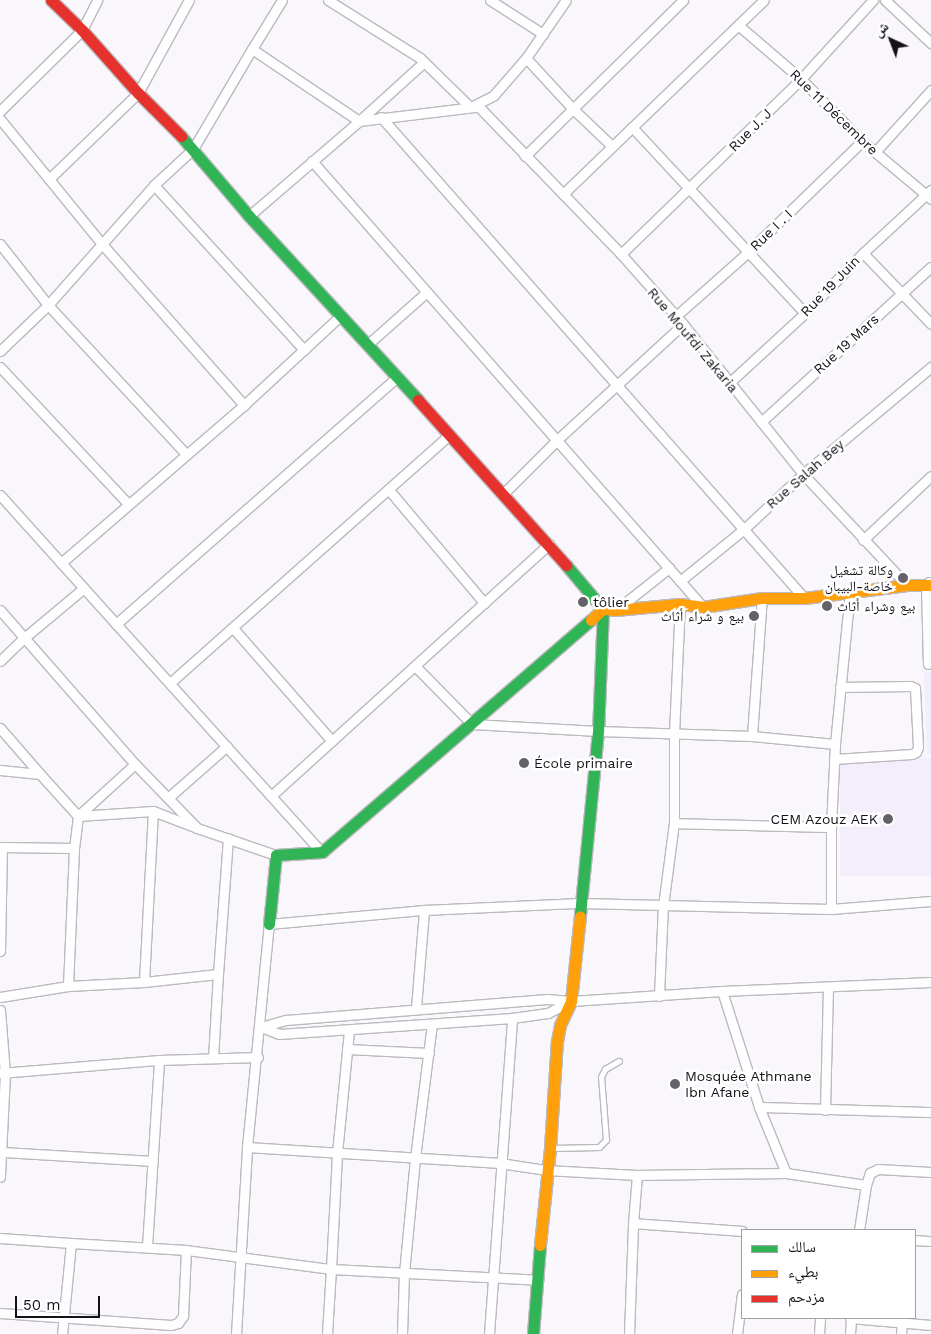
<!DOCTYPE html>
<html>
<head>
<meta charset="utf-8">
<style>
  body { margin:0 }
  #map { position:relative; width:931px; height:1334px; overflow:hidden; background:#f9f6fc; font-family:"Work Sans","Noto Naskh Arabic",sans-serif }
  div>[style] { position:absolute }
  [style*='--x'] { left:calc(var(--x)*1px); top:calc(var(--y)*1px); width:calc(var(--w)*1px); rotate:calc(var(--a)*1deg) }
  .built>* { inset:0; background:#f4edfc; transform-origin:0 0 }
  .roads { filter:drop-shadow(1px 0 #bcb9bf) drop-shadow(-1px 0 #bcb9bf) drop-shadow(0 1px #bcb9bf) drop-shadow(0 -1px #bcb9bf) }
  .lane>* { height:4.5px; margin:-2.25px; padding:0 2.25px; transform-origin:2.25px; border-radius:2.25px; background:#fefeff }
  .street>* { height:9px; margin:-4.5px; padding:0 4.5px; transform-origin:4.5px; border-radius:4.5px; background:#fefeff }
  .fast>* { height:11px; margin:-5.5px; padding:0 5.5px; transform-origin:5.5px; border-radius:5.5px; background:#30b455 }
  .slow>* { height:11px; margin:-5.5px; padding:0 5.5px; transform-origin:5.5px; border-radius:5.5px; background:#ff9f0a }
  .jam>* { height:11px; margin:-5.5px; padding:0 5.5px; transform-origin:5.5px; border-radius:5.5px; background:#e5322d }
  .dots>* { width:14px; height:14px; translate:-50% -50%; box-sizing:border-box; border:2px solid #fff; border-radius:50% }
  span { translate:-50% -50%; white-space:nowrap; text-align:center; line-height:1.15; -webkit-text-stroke:5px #fff; paint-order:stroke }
  .street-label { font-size:14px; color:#141118 }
  .poi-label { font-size:14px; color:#141118 }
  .right { translate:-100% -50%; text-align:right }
  .left { translate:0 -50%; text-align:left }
  .legend { position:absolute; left:741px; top:1229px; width:175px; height:90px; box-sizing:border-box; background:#fff; border:1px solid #a1a0a3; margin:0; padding:6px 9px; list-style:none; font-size:15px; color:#141118 }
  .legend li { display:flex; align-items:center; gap:10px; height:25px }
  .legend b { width:25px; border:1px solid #a1a0a3 }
  .north { position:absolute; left:866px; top:15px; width:50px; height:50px; -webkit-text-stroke:4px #fff; paint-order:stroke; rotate:317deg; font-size:14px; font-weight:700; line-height:20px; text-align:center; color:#141118 }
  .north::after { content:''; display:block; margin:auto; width:18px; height:22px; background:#141118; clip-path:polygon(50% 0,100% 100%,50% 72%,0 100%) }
  .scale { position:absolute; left:15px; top:1296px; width:85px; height:22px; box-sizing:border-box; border:2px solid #141118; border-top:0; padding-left:6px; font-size:15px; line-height:18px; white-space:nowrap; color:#141118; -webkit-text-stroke:4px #fff; paint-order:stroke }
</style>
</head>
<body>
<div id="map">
  <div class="built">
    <div style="clip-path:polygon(924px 672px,931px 672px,931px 754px,927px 754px)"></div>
    <div style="left:931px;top:758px;width:118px;height:91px;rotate:90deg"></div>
  </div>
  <div class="roads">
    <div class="lane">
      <div style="--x:552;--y:1148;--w:47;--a:-1.2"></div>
      <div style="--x:599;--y:1147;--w:10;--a:-45"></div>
      <div style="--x:606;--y:1140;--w:63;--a:-94.5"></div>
      <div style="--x:601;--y:1077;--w:9;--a:-63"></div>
      <div style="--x:605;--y:1069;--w:16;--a:-30"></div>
    </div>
    <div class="street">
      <div style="--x:328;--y:0;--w:109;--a:32.2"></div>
      <div style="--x:420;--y:58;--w:70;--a:44.4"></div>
      <div style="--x:490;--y:0;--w:63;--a:32.7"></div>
      <div style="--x:885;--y:0;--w:63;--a:43.1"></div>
      <div style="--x:738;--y:25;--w:83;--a:40.6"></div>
      <div style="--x:801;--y:79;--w:87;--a:45.5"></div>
      <div style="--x:862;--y:141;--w:90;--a:40"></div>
      <div style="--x:252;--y:49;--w:57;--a:-58.5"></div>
      <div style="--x:526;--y:58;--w:69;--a:47.3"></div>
      <div style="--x:573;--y:109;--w:54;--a:43.5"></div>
      <div style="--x:473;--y:106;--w:22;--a:-27"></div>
      <div style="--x:493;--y:96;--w:50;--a:-49"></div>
      <div style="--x:526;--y:58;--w:70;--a:-55.4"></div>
      <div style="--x:470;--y:107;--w:9;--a:0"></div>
      <div style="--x:479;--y:107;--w:204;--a:46"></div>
      <div style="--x:621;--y:254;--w:94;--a:48.5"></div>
      <div style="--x:683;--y:324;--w:192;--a:51.3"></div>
      <div style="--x:803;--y:474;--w:152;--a:46.9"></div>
      <div style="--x:0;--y:111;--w:115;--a:-44.6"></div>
      <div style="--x:82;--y:30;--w:34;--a:-63"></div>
      <div style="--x:381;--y:117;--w:641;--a:48.67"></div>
      <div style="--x:0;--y:119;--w:161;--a:50.8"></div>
      <div style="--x:102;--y:244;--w:215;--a:48.6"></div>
      <div style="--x:632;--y:127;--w:254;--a:47.1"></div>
      <div style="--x:875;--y:152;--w:84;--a:-47.9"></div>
      <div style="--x:525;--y:156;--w:222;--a:-44.6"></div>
      <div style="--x:312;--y:161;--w:593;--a:48.76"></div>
      <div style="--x:49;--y:179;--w:124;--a:-44"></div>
      <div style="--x:138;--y:93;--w:106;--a:-61.3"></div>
      <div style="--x:154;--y:185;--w:223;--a:47.7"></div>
      <div style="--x:563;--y:194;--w:279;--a:-44"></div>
      <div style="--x:249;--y:216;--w:145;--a:-40.8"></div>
      <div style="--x:359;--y:121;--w:116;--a:-6.9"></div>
      <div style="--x:0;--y:244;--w:78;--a:51.8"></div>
      <div style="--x:48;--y:305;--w:203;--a:47.2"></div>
      <div style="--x:863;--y:253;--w:98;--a:46.2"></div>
      <div style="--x:621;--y:254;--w:251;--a:-44.2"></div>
      <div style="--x:801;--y:79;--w:107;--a:-47.7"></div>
      <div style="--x:676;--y:316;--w:96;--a:-41.6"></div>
      <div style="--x:748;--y:252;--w:159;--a:-44.2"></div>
      <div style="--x:367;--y:345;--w:80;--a:-41.5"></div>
      <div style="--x:0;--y:351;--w:66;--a:-43.8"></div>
      <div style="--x:48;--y:305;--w:160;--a:-48.5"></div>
      <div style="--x:154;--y:185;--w:53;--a:-42.7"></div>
      <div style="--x:193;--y:149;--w:116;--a:-59.5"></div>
      <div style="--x:252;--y:49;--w:129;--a:33.9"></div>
      <div style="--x:359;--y:121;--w:88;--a:-42.2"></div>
      <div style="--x:0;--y:367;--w:187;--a:46.9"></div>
      <div style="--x:729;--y:383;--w:103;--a:-42.6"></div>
      <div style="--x:805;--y:313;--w:83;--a:-46"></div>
      <div style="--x:863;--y:253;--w:93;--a:-42.8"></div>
      <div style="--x:761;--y:422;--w:230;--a:-42.4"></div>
      <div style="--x:389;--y:490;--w:148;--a:49.9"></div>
      <div style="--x:484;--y:603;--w:88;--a:-42.2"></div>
      <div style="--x:503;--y:494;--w:76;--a:-45"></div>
      <div style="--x:557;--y:440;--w:171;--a:-42.6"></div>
      <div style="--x:0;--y:495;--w:481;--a:48"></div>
      <div style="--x:863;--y:540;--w:93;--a:-43.3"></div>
      <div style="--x:61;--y:563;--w:242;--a:-40.8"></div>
      <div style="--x:244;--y:405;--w:131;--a:-42.8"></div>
      <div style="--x:680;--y:581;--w:82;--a:-39.1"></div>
      <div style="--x:744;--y:529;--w:81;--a:-43"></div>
      <div style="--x:803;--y:474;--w:167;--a:-39.9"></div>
      <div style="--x:0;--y:610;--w:205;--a:48.8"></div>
      <div style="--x:616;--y:610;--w:68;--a:-38.4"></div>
      <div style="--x:116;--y:624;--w:373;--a:-41.3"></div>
      <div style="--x:233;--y:628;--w:150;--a:48.8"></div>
      <div style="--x:0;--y:661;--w:33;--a:-44"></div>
      <div style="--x:24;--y:638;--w:78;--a:-39.8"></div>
      <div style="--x:928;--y:664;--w:78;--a:-91.5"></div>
      <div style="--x:926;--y:586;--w:5;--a:-53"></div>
      <div style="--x:415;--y:666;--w:81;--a:45.5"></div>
      <div style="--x:472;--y:724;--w:126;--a:3.2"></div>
      <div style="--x:598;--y:731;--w:154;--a:1.9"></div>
      <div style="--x:752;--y:736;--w:83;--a:5.5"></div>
      <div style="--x:835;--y:744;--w:153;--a:-84.4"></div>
      <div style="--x:171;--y:682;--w:370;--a:-41.6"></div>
      <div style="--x:0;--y:728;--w:61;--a:49"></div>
      <div style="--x:752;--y:736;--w:138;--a:-85.9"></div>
      <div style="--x:834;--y:759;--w:78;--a:-3.7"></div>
      <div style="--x:912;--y:754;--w:4;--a:-27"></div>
      <div style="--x:916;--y:752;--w:5;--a:-68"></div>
      <div style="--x:918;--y:747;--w:59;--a:-92.9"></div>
      <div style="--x:915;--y:688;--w:5;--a:-158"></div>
      <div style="--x:910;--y:686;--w:70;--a:179.2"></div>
      <div style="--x:0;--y:770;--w:40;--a:5.7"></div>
      <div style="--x:40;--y:774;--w:57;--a:47.9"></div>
      <div style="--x:78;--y:816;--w:32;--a:97"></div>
      <div style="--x:74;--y:848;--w:74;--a:-179.2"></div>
      <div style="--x:271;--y:796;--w:287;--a:-42.2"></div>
      <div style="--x:169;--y:797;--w:77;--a:-41.3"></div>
      <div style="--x:674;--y:823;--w:157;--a:1.5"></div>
      <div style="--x:831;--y:827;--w:83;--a:-87.2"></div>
      <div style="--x:831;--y:827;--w:82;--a:90"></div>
      <div style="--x:197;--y:828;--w:89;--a:-134.1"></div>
      <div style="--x:135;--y:764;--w:77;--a:137.6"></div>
      <div style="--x:78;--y:816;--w:75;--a:-3.8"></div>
      <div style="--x:153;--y:811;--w:47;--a:21.1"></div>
      <div style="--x:197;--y:828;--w:83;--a:18.9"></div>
      <div style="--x:0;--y:951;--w:104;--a:-88.9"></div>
      <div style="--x:218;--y:974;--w:136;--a:-85.8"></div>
      <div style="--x:144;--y:982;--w:74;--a:-6.2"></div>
      <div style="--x:218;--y:974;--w:84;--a:93.4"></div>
      <div style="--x:68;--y:986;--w:138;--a:-87.5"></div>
      <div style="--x:722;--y:991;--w:122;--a:72.3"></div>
      <div style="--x:759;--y:1107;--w:71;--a:67.8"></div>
      <div style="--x:659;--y:996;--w:90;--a:-87.5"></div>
      <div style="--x:663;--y:906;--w:84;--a:-82.5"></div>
      <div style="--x:674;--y:823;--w:89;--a:-90"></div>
      <div style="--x:674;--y:734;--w:130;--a:-87.4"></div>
      <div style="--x:0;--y:997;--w:69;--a:-9.2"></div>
      <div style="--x:68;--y:986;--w:76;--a:-3"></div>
      <div style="--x:144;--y:982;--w:171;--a:-87"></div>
      <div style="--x:416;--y:1008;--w:98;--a:-85.3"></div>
      <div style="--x:0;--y:1010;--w:63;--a:85.5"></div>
      <div style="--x:5;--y:1073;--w:104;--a:92.8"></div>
      <div style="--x:261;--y:1027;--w:26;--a:-16"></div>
      <div style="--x:286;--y:1020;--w:262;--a:-4.6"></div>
      <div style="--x:547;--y:999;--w:24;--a:5"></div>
      <div style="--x:571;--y:1001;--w:151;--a:-3.8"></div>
      <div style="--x:722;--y:991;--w:209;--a:-2.5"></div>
      <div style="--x:261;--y:1027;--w:19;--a:21"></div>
      <div style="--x:279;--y:1034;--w:234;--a:-3.9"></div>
      <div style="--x:512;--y:1018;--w:36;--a:-8"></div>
      <div style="--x:548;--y:1013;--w:26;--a:-28"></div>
      <div style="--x:347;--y:1049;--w:82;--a:2.8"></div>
      <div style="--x:0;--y:1073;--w:160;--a:-4.7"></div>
      <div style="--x:159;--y:1060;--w:99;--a:-1.7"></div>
      <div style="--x:759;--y:1107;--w:172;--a:1.7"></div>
      <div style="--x:825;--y:1110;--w:123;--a:-88.6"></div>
      <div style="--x:247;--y:1147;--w:224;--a:-84.4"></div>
      <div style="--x:269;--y:924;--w:156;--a:-5.2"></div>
      <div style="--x:424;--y:910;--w:157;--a:-2.6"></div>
      <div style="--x:581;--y:903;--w:250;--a:1.4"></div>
      <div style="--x:831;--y:909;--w:100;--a:-4.6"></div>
      <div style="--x:3;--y:1152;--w:150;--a:3.4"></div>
      <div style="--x:866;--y:1185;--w:13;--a:-72"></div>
      <div style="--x:870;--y:1173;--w:9;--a:-27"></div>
      <div style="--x:878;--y:1169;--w:53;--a:3.2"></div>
      <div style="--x:633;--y:1223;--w:48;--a:-85.2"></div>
      <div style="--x:0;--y:1238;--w:71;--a:4"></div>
      <div style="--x:71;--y:1243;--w:91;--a:95.6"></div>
      <div style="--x:915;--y:1240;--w:16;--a:4"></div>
      <div style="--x:71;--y:1243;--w:115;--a:3.5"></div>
      <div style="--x:147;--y:1247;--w:187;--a:-86.3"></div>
      <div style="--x:0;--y:1313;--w:171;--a:4"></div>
      <div style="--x:171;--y:1325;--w:7;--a:-16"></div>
      <div style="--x:178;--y:1323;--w:9;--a:-54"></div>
      <div style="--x:183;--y:1316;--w:66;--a:-87.4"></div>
      <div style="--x:186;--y:1250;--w:146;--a:7.5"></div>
      <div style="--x:331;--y:1269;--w:116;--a:-87"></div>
      <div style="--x:337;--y:1153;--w:124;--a:-84.4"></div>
      <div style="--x:850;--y:1318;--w:81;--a:4.9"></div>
      <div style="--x:236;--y:1334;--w:187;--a:-86.6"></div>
      <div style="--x:247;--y:1147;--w:254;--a:3.6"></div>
      <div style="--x:500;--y:1163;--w:47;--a:8.7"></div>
      <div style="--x:546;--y:1170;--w:91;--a:3.1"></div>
      <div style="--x:637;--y:1175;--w:149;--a:-0.8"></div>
      <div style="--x:786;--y:1173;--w:81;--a:8.5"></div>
      <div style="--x:866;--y:1185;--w:46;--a:98.8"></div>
      <div style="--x:327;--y:1334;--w:65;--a:-86.5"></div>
      <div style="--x:331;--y:1269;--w:207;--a:3"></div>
      <div style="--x:402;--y:1334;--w:61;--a:-88.1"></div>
      <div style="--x:404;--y:1273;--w:116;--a:-84.5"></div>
      <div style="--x:415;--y:1158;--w:135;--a:-82.8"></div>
      <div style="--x:489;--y:1334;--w:317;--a:-85.8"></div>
      <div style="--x:629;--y:1334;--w:111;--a:-87.9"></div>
      <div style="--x:633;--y:1223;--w:109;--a:4.2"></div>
      <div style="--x:737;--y:1334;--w:40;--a:-82.9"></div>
      <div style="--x:819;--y:1334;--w:16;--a:-86"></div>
      <div style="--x:850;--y:1334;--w:16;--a:-86"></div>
      <div style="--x:901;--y:1334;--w:12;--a:-85"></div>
    </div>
    <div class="fast">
      <div style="--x:181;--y:136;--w:105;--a:49.6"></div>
      <div style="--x:249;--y:216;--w:250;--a:47.4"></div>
      <div style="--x:566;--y:565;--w:57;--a:49.9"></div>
      <div style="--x:603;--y:609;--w:122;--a:92.3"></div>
      <div style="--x:598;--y:731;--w:186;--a:95.6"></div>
      <div style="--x:269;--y:924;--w:69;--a:-84.2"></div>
      <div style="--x:276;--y:855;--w:46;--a:-3.7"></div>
      <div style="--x:322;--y:852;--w:355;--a:-40.8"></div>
      <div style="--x:533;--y:1334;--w:89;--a:-85.5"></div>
    </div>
    <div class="slow">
      <div style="--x:591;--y:620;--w:16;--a:-43"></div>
      <div style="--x:603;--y:609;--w:12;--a:5"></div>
      <div style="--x:615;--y:610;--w:65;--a:-5.3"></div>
      <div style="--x:680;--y:604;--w:23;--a:7"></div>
      <div style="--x:703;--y:607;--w:60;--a:-8.7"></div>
      <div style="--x:762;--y:598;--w:42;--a:0"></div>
      <div style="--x:804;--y:598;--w:104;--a:-7.2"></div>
      <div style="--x:907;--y:585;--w:24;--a:0"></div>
      <div style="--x:540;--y:1245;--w:98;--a:-84.1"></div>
      <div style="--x:550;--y:1148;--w:107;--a:-86.3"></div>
      <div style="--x:557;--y:1041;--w:16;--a:-79"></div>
      <div style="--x:560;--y:1025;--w:26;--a:-65"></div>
      <div style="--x:571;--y:1001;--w:85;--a:-84"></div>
    </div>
    <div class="jam">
      <div style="--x:51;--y:0;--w:43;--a:44.1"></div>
      <div style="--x:82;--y:30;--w:84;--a:48.4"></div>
      <div style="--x:138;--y:93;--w:61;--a:45"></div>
      <div style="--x:418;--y:400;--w:222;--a:48.1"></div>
    </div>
  </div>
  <div class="dots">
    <div style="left:903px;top:578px;background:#646168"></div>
    <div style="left:583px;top:602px;background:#646168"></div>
    <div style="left:827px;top:606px;background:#646168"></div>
    <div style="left:754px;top:616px;background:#646168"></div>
    <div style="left:524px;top:763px;background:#646168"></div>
    <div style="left:888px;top:819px;background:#646168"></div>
    <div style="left:675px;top:1084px;background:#646168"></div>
  </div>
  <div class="street-label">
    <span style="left:834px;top:112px;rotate:44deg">Rue 11 Décembre</span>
    <span style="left:750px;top:130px;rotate:-45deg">Rue J. J</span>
    <span style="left:771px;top:230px;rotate:-44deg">Rue I . I</span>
    <span style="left:830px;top:286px;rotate:-46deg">Rue 19 Juin</span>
    <span style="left:693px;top:340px;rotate:50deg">Rue Moufdi Zakaria</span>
    <span style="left:846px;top:344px;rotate:-42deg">Rue 19 Mars</span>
    <span style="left:805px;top:474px;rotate:-41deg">Rue Salah Bey</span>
  </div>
  <div class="poi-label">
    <span class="right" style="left:893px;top:578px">وكالة تشغيل<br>خاصة-البيبان</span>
    <span class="left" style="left:593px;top:602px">tôlier</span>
    <span class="left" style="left:837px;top:606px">بيع وشراء أثاث</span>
    <span class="right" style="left:744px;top:616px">بيع و شراء أثاث</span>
    <span class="left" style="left:534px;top:763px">École primaire</span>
    <span class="right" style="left:878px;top:819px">CEM Azouz AEK</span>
    <span class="left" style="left:685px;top:1084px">Mosquée Athmane<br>Ibn Afane</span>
  </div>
  <ul class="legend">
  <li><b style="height:6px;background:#30b455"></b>سالك</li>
  <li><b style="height:6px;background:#ff9f0a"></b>بطيء</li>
  <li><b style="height:6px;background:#e5322d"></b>مزدحم</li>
  </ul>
  <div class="north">ش</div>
  <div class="scale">50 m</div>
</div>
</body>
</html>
